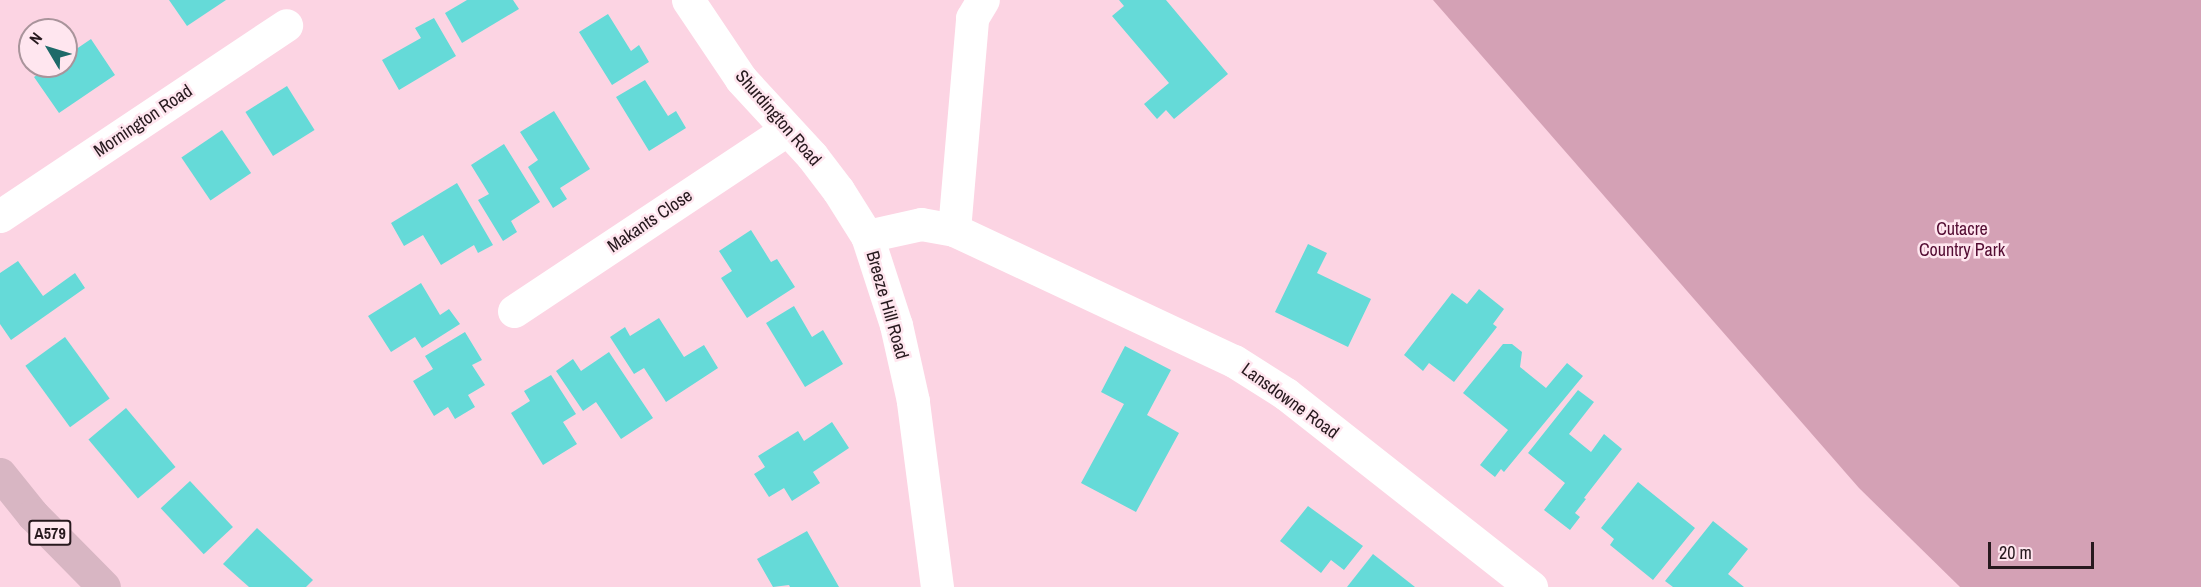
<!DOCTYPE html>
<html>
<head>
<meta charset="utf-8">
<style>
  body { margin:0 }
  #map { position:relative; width:2201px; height:587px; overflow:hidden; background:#fcd4e3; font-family:"Archivo Narrow",sans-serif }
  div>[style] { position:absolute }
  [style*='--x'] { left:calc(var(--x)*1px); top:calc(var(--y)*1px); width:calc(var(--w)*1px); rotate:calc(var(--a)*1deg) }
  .green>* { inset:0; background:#d4a1b5 }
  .building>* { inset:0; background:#65dad8; transform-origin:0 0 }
  .minor>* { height:33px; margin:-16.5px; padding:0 16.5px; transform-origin:16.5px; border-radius:16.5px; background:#fff }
  .trunk>* { height:33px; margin:-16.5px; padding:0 16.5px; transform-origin:16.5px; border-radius:16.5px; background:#d8b6c3 }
  span { translate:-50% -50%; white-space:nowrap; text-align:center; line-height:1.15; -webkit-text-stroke:5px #ffe6ef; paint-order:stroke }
  .shield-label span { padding:2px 4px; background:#ffe6ef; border:2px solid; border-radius:4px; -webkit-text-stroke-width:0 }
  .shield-label { font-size:16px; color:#27191e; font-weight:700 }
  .street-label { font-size:18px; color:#27191e }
  .park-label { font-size:18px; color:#530c32 }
  .north { position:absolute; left:18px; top:18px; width:60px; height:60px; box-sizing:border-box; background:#ffe6ef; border:2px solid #a9949b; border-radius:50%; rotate:308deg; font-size:16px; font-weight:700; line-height:24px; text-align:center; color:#27191e }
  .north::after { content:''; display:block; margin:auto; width:21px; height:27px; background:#1e6a69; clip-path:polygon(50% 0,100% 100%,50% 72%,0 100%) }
  .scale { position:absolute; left:1988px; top:542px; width:106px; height:27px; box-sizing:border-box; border:3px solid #27191e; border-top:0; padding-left:8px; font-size:18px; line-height:21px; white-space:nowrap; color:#27191e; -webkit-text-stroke:4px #ffe6ef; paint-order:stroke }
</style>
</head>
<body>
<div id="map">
  <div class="green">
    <div style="clip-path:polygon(1433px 0,2201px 0,2201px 587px,1960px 587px,1859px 488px)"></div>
  </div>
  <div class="building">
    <div style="clip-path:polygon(169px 0,226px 0,187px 26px)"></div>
    <div style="clip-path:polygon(467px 0,513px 0,519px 9px,462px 43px,445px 13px)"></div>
    <div style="clip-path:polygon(1119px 0,1166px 0,1228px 74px,1174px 119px,1166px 110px,1157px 119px,1144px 104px,1169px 83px,1112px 16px,1124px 6px)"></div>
    <div style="clip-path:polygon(608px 14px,631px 51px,639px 45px,649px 62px,612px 85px,579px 32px)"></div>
    <div style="clip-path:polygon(434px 18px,456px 56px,399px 90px,382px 60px,421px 38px,415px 28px)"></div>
    <div style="clip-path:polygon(91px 39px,115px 75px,59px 113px,34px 77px,50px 66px,66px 66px,66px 56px)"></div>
    <div style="clip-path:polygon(645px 80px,668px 116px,676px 111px,686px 128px,649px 151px,616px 97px)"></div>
    <div style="left:287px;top:86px;width:52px;height:49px;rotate:58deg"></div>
    <div style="clip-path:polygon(554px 111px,590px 169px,560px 188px,567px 199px,553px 208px,528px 167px,538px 160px,520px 132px)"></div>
    <div style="left:222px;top:130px;width:52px;height:49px;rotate:56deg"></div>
    <div style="clip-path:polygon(504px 144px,540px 202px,511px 221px,517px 232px,503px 241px,478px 200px,489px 194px,471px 165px)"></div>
    <div style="clip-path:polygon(457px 183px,493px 245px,478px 253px,474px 245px,441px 265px,423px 235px,404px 246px,391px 223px)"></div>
    <div style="clip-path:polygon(751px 230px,771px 262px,777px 259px,795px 287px,747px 318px,721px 278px,732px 271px,719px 251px)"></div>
    <div style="clip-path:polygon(1308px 244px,1327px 253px,1317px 273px,1371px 299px,1348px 347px,1275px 312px)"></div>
    <div style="clip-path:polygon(18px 261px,43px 296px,75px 273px,85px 288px,11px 340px,0 324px,0 273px)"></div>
    <div style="clip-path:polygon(421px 283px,440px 315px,449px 309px,460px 324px,422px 348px,415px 337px,391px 352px,368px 316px)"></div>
    <div style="clip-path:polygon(1479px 289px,1504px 309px,1493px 324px,1497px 327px,1454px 382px,1429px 363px,1423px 371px,1404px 355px,1452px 293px,1467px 304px)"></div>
    <div style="clip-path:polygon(794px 306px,812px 337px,823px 330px,843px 364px,805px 387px,766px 323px)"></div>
    <div style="clip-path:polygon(659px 318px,684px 357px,704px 345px,718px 368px,666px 402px,644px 368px,634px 374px,610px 337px,625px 327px,630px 336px)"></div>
    <div style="clip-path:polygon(465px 332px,482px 360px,472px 365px,485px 385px,468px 395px,475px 407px,455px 419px,448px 407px,434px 416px,413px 381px,433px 369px,425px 356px)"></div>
    <div style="left:65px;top:337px;width:76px;height:49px;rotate:54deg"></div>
    <div style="clip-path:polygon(1503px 344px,1512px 344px,1522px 352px,1520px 367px,1546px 388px,1567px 363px,1583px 376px,1504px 472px,1501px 469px,1495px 477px,1480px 465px,1508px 430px,1463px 393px)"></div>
    <div style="clip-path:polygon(1125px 346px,1171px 370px,1147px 415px,1179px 433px,1136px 512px,1081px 483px,1124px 404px,1101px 392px)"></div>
    <div style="clip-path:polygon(609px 352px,653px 418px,621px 439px,596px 402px,583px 411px,556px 371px,573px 359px,581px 371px)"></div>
    <div style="clip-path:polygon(551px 375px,576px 414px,563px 422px,577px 444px,543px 465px,511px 413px,530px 401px,524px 391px)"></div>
    <div style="clip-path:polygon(1578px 390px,1594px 402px,1569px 434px,1591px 452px,1604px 434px,1622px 449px,1584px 498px,1586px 499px,1575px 513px,1580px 517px,1570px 530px,1544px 510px,1565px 483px,1528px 453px)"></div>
    <div style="left:126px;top:408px;width:77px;height:49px;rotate:50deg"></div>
    <div style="clip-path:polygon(832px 422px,849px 448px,813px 472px,820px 483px,792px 501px,784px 488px,769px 497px,754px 474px,765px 467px,758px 456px,798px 431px,804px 441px)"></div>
    <div style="left:190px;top:481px;width:63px;height:40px;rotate:47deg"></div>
    <div style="clip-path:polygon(1638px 482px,1695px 528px,1653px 580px,1610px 545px,1614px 539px,1601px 528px)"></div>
    <div style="clip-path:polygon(1308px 506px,1363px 546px,1344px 570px,1331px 560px,1321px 573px,1280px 541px)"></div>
    <div style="clip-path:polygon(1713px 521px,1748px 549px,1728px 574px,1744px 587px,1673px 587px,1665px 581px)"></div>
    <div style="clip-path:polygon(257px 528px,313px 580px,306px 587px,249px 587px,223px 564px)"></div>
    <div style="clip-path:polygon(807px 531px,839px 587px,790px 587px,789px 585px,773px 587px,757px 559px)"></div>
    <div style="clip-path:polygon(1373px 554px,1415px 587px,1347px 587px)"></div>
  </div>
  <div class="minor">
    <div style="--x:688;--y:0;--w:95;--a:56.1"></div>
    <div style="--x:741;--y:79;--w:105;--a:47.3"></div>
    <div style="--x:812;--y:156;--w:43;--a:52.6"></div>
    <div style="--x:838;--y:190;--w:54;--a:57.8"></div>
    <div style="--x:0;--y:216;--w:344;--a:-33.7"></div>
    <div style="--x:954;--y:230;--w:309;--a:25.1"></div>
    <div style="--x:1234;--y:361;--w:62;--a:32.4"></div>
    <div style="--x:1286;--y:394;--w:312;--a:38.2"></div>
    <div style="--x:514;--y:311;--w:327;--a:-33.6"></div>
    <div style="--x:937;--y:587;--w:188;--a:-97.4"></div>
    <div style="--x:913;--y:401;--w:78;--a:-102.6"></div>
    <div style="--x:896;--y:325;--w:94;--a:-108"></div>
    <div style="--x:867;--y:236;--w:55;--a:-12.5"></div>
    <div style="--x:921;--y:224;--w:34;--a:10"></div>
    <div style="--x:954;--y:230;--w:213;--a:-85.1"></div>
    <div style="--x:972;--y:18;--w:21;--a:-59"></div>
  </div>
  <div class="trunk">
    <div style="--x:0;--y:474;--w:53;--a:51.2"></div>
    <div style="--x:33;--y:515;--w:101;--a:45.4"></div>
  </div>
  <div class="shield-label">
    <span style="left:50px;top:533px">A579</span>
  </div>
  <div class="street-label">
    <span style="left:778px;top:118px;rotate:49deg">Shurdington Road</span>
    <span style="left:143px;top:121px;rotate:-34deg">Mornington Road</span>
    <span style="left:650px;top:221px;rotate:-34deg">Makants Close</span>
    <span style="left:887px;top:305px;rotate:74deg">Breeze Hill Road</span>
    <span style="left:1290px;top:401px;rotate:36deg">Lansdowne Road</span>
  </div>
  <div class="park-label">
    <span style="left:1962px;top:240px">Cutacre<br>Country Park</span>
  </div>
  <div class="north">N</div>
  <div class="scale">20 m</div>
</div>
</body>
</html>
